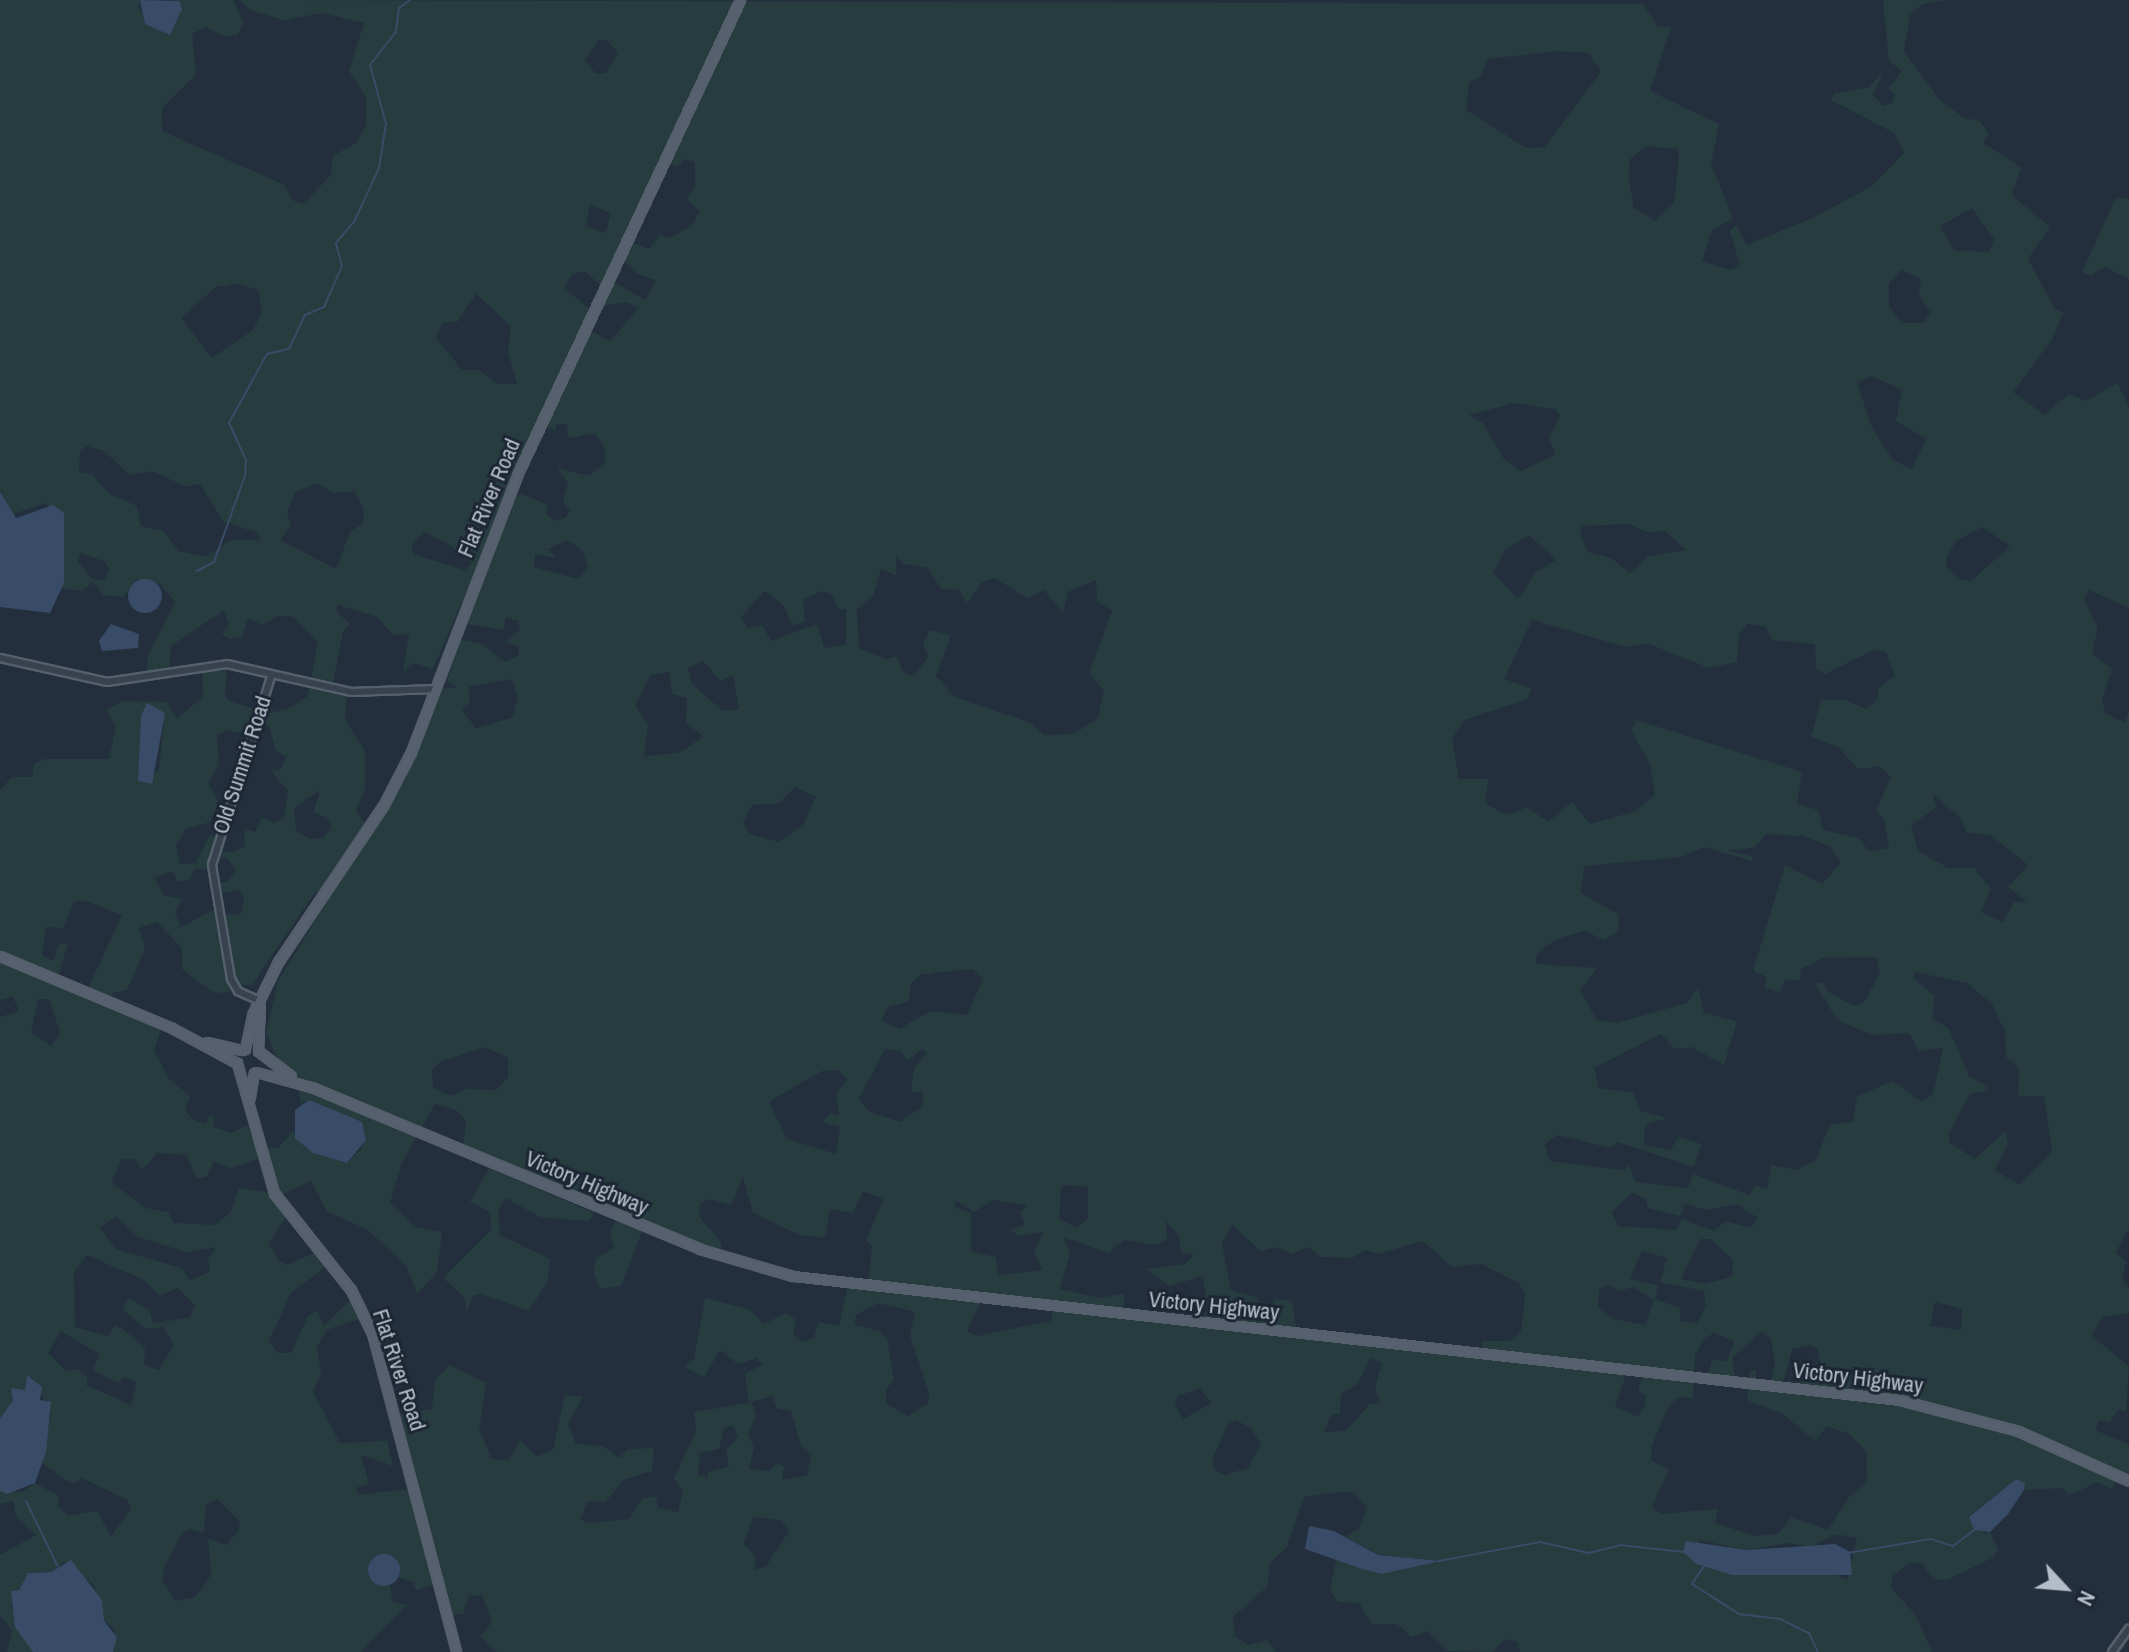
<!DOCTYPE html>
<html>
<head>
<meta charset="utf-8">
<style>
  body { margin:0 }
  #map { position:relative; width:2129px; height:1652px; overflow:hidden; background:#242f3e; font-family:"Archivo Narrow",sans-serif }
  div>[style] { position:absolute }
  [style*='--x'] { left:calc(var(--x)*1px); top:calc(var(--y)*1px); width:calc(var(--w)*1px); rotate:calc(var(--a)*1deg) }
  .green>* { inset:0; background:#263c3f }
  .water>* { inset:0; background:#394c67 }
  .round { border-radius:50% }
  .stream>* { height:2px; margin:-1px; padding:0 1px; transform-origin:1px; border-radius:1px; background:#394c67 }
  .roads { filter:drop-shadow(2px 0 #565f6c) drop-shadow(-2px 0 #565f6c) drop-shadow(0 2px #565f6c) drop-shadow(0 -2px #565f6c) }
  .minor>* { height:6px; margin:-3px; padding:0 3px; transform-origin:3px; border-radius:3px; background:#38414e }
  .major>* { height:7px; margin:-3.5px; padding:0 3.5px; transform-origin:3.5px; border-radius:3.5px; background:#56606e }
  span { translate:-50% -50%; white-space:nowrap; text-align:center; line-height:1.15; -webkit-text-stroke:6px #1d2633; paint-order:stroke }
  .street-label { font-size:22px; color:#b4bcc9 }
  .north { position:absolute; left:2025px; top:1548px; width:80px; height:80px; -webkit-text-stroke:6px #1d2633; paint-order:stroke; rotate:116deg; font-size:22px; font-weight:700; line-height:32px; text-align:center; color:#b4bcc9 }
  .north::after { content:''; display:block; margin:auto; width:28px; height:36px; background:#b4bcc9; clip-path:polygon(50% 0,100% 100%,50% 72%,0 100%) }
</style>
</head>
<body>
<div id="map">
  <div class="green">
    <div style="clip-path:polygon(evenodd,0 0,140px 0,138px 8px,170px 35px,179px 16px,176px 0,233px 0,244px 23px,237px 35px,226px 37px,205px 27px,192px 34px,196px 74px,162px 108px,162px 131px,285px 185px,292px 200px,303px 204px,331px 175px,333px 156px,356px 143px,366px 125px,366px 97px,349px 71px,364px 23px,322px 13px,284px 20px,250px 10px,239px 0,1643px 4px,1658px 27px,1671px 27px,1650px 91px,1719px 124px,1711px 164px,1733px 219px,1712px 230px,1702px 261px,1730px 270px,1740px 266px,1730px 231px,1736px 225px,1747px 245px,1810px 219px,1871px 187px,1904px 153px,1894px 133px,1831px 100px,1835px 93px,1868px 88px,1884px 70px,1873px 95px,1884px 106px,1892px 103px,1895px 96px,1888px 88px,1902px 71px,1889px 61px,1883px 0,1946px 0,1922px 4px,1910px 15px,1904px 52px,1938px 98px,1964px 118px,1980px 121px,1989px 135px,1983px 143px,2021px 167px,2012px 195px,2050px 227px,2028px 259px,2055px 309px,2064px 313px,2076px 285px,2052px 339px,2013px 392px,2045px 415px,2068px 394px,2087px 401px,2117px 383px,2129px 407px,2129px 608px,2089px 590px,2084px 599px,2098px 628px,2092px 653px,2112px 669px,2102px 699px,2105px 713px,2125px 723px,2129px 711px,2129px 1228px,2116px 1252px,2126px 1262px,2122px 1279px,2129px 1287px,2129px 1313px,2102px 1317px,2092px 1336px,2129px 1366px,2126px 1412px,2119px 1409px,2109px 1423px,2099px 1420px,2095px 1430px,2129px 1444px,2129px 1483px,2118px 1477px,2112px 1489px,2098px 1482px,2069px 1495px,2063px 1488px,2024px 1490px,2025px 1483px,2011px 1483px,1969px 1516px,1984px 1534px,1990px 1532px,1998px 1550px,1992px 1558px,1947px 1580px,1934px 1579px,1922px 1564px,1910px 1562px,1893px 1576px,1891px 1588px,1916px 1615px,1932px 1652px,1520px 1652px,1517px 1642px,1505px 1639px,1493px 1652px,1448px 1651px,1428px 1631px,1411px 1637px,1397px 1624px,1372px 1624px,1359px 1603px,1338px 1602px,1330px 1591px,1337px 1555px,1382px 1574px,1441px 1561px,1378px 1555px,1345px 1536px,1359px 1529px,1367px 1508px,1353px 1492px,1338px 1492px,1304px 1497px,1287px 1547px,1270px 1563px,1267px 1587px,1233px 1617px,1235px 1636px,1248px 1645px,1267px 1640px,1276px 1652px,497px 1652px,480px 1636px,492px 1622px,482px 1595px,469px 1596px,463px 1614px,447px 1615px,437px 1584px,416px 1590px,413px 1582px,397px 1577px,398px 1567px,370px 1561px,373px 1575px,391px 1587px,392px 1601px,407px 1605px,361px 1652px,113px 1652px,115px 1629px,104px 1621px,94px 1585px,64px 1562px,51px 1572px,28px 1573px,11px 1604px,33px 1652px,7px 1652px,12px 1630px,0 1616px,0 1555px,36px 1535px,16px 1516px,13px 1501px,0 1504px,0 1491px,22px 1492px,35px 1483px,59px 1496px,58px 1506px,68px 1516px,97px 1511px,111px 1536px,131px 1509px,127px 1500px,82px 1478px,72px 1484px,43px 1464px,51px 1412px,33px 1379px,27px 1375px,25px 1390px,0 1419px,0 1017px,19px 1011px,13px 997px,0 1000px,0 790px,12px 777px,32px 777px,34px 764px,45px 759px,109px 759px,116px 726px,106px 710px,122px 701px,166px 702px,177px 718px,203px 697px,202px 668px,227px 666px,225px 697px,230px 701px,268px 713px,288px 709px,308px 696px,318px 642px,293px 617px,279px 616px,262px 625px,248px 618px,242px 637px,230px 639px,222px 634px,229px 625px,224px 610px,171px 646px,169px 673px,146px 673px,148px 655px,175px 602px,160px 584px,137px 579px,123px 597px,103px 595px,93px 582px,82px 591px,62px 588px,63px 514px,45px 503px,13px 514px,0 498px,0 0,598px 40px,607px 40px,618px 53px,605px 74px,595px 73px,585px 60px,598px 40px,0 0,1558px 51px,1588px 53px,1601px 71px,1545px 147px,1526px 148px,1466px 110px,1469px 82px,1482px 76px,1487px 59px,1558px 51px,0 0,1646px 146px,1677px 149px,1679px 157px,1674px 203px,1655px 221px,1634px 208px,1629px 181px,1630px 159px,1646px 146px,0 0,685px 159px,695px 163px,695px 185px,687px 199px,700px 212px,691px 226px,670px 238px,660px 235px,649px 249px,625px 240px,663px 162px,677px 167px,685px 159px,0 0,590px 204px,611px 214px,605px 233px,586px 226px,590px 204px,0 0,1972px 208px,1994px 239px,1989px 252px,1954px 250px,1940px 226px,1972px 208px,0 0,619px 256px,637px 274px,656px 280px,645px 300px,608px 278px,619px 256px,0 0,1901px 270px,1921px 279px,1919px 296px,1931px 313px,1923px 323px,1902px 323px,1889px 306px,1889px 283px,1901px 270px,0 0,585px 271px,602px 287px,605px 305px,628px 302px,638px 309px,610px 341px,584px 327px,591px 310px,564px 288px,572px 274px,585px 271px,0 0,240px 284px,258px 290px,262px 312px,253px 330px,212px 358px,181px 318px,217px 286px,240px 284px,0 0,476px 294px,511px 326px,508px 352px,517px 384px,498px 384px,479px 370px,462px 370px,436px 337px,443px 322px,457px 322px,476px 294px,0 0,1872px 376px,1902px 390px,1896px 421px,1926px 439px,1912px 469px,1893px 460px,1872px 428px,1857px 382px,1872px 376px,0 0,1514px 403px,1555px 409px,1560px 416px,1549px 437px,1555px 455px,1520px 471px,1503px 458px,1483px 423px,1469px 415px,1514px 403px,0 0,557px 424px,567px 424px,568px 438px,595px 433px,605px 449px,605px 463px,589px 476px,557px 468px,568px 483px,563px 501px,570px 510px,565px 518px,556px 521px,546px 514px,548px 505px,521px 493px,511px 500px,467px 624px,503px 630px,506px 617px,518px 621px,520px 630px,506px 642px,518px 646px,519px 655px,506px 662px,482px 644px,461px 640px,447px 681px,457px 687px,433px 690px,406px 757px,367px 825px,356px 811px,365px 788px,365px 751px,345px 720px,347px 692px,332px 688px,343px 632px,350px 624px,336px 611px,338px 605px,377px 617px,393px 635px,409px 634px,403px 672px,414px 663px,433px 669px,538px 425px,555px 430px,557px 424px,0 0,87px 446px,104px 451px,129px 475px,152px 471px,185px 486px,200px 484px,223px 521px,259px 533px,260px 540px,230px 540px,206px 557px,179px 551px,163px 531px,141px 526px,137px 506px,109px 494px,92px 474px,79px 472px,80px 452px,87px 446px,0 0,317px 483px,334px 493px,354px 491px,364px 509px,363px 523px,350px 532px,336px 569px,280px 540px,291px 526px,287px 512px,295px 492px,317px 483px,0 0,1629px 524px,1646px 532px,1665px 531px,1686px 550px,1648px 556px,1630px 573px,1611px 558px,1588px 552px,1580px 534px,1582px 526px,1629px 524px,0 0,1982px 527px,2010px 546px,1971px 581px,1961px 580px,1946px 567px,1947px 556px,1956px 541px,1982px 527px,0 0,424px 532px,448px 544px,472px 563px,465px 570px,415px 555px,411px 546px,424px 532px,0 0,1529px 535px,1556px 560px,1536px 572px,1518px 599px,1493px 573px,1505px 550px,1529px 535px,0 0,568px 540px,583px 551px,588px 568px,578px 579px,534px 567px,535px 554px,556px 558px,548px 549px,568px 540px,0 0,80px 553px,104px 561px,109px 568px,105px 581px,93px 579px,78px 562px,80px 553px,0 0,896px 555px,904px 564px,928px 568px,941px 589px,959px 590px,967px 603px,982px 582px,995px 578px,1027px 598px,1044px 590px,1063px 613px,1068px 592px,1096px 580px,1097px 601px,1112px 611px,1089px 673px,1104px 691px,1098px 718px,1074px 734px,1044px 735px,1031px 723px,955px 697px,936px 676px,951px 635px,929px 630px,923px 646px,929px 656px,914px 676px,903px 672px,897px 656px,887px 659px,859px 648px,857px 609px,873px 596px,881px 569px,896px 575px,896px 555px,0 0,765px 591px,784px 606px,792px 625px,805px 622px,803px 599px,822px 591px,832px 594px,839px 610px,846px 609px,846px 645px,824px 648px,817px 624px,771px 641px,762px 625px,747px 628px,741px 617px,765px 591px,0 0,1532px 620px,1626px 647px,1647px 643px,1709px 668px,1737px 662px,1739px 634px,1747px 624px,1765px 626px,1772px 640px,1815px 644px,1816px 668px,1825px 674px,1874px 650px,1886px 652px,1895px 675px,1879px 688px,1877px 700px,1865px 709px,1846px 700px,1821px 700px,1811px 737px,1838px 747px,1858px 769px,1879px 766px,1891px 777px,1876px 811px,1884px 820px,1889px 848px,1869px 851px,1858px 838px,1823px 830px,1818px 810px,1797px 804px,1802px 772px,1636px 720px,1631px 730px,1650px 764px,1655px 795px,1633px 812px,1590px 824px,1572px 802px,1548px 822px,1527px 807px,1506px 815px,1485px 803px,1488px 779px,1459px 779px,1452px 739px,1464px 720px,1528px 699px,1531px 688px,1504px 679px,1532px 620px,0 0,703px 661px,721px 681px,733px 675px,739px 709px,723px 711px,692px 684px,688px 668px,703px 661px,0 0,669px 672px,672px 694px,687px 698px,686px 722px,703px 737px,679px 753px,644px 756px,648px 724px,635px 705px,651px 675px,669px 672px,0 0,512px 679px,518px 697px,513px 717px,476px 728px,462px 710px,470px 703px,469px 686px,512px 679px,0 0,145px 712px,164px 722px,159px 770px,138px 780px,145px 712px,0 0,256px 721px,269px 726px,276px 751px,286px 757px,281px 769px,271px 771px,288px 791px,284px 818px,273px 823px,262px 817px,255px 832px,244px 828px,245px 846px,232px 853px,214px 850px,217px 839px,210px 834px,196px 863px,180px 864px,176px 845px,186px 829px,210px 822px,219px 802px,208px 783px,219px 764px,217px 735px,228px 730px,251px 735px,256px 721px,0 0,795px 787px,816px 797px,803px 825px,779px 842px,750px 834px,743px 823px,752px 805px,779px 803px,795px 787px,0 0,320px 790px,314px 812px,328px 818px,331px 828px,323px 838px,310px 839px,296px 831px,294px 808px,320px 790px,0 0,1932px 793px,1961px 819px,1967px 833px,1990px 835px,2028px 865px,2008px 887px,2027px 902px,2014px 902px,2003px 922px,1981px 912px,1991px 889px,1974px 868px,1948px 868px,1918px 851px,1911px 825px,1937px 807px,1932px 793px,0 0,1766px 834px,1803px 836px,1829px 846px,1841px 863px,1822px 884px,1785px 865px,1753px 971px,1767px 977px,1764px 988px,1779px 992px,1786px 979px,1800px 980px,1801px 969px,1822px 958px,1876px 957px,1880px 974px,1864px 1002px,1854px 1006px,1828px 992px,1822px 982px,1815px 984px,1836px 1018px,1846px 1024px,1872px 1035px,1909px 1033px,1919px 1051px,1943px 1048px,1933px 1094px,1922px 1102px,1893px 1081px,1857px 1096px,1853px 1122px,1830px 1124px,1816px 1160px,1797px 1170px,1771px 1165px,1767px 1190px,1756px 1185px,1749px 1195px,1693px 1174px,1688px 1188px,1635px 1182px,1629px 1163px,1624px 1170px,1550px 1161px,1545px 1144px,1557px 1135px,1610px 1148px,1617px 1142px,1694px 1167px,1701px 1144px,1679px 1137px,1670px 1150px,1644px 1145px,1645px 1125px,1667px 1118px,1640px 1111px,1633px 1093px,1599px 1088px,1594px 1068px,1661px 1034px,1675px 1049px,1692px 1047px,1724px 1065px,1737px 1021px,1704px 1013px,1698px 988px,1687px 1003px,1616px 1023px,1597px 1020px,1580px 991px,1597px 968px,1536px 964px,1537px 954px,1556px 939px,1585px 931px,1604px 940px,1619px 931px,1618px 914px,1581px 893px,1584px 866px,1681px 857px,1704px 847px,1752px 861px,1752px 856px,1727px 851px,1755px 847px,1766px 834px,0 0,213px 858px,227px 858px,236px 871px,228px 882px,215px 883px,217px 894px,238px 890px,244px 896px,241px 914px,223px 915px,236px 979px,244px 986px,252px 985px,316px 891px,329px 898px,278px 981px,266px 1032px,277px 1059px,295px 1071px,301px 1103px,309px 1100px,364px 1128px,362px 1148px,347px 1163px,313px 1153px,293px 1131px,279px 1147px,257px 1150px,248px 1125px,231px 1133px,213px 1127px,215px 1118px,209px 1115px,206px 1124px,194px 1120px,185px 1110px,190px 1096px,169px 1079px,154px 1051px,162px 1025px,109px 1002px,113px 993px,127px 990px,141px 959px,145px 947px,139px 928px,157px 922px,182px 948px,182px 969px,214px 993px,230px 992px,215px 909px,181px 927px,175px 913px,182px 899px,164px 895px,155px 878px,172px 871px,178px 882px,190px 879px,194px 869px,212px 868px,213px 858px,0 0,85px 901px,122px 915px,86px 993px,57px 980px,68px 943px,59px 944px,53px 961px,42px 955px,46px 927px,63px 928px,74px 902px,85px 901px,0 0,973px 969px,983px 979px,967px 1015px,930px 1011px,899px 1029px,881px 1020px,888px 1007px,909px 1001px,911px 983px,922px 974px,973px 969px,0 0,1915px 972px,1967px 983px,1992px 1004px,2005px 1031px,2006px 1057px,2019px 1069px,2018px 1096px,2044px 1096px,2052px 1151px,2019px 1185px,1995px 1170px,2008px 1143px,2005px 1131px,1975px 1159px,1950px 1143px,1949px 1133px,1970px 1094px,1987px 1091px,1988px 1086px,1969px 1076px,1949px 1029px,1932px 1018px,1935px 996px,1914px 979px,1915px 972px,0 0,38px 999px,49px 999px,60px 1033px,51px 1046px,31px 1032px,38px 999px,0 0,484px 1047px,508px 1058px,508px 1077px,496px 1090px,465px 1089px,451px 1096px,433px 1088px,432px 1070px,440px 1062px,484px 1047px,0 0,885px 1049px,900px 1051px,908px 1061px,922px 1049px,927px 1053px,914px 1068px,911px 1092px,923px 1092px,923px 1106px,900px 1122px,870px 1112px,859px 1099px,885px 1049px,0 0,838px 1070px,847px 1080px,836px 1094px,839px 1115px,830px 1113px,823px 1122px,840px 1127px,836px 1154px,787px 1139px,769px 1102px,822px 1071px,838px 1070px,0 0,435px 1104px,456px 1110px,466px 1121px,463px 1147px,720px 1252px,722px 1244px,699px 1216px,700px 1204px,709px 1199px,731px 1205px,743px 1177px,753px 1213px,800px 1235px,825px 1238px,830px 1209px,853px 1213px,863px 1192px,884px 1198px,866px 1240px,872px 1246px,868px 1286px,848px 1285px,839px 1326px,819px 1322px,814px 1337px,802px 1342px,793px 1335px,796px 1320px,786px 1313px,764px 1324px,749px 1309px,705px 1298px,694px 1359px,684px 1367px,704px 1377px,720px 1350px,738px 1364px,756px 1358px,763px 1364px,745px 1374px,749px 1403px,694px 1412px,696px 1431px,674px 1478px,683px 1491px,678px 1512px,658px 1508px,656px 1496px,643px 1498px,629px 1519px,587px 1523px,581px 1519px,588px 1501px,605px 1503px,623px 1480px,652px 1471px,654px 1448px,628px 1449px,619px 1458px,603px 1446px,576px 1444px,568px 1424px,583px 1397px,565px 1395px,553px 1450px,536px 1456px,520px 1440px,509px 1460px,492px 1459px,479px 1430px,486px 1383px,450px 1365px,435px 1380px,432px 1409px,397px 1415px,414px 1488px,359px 1495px,355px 1488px,369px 1484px,361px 1455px,393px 1466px,387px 1441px,340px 1443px,313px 1392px,321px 1374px,317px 1347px,327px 1330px,365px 1317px,354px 1296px,324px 1326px,317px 1310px,308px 1316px,291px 1353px,278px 1353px,269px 1342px,290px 1294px,329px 1264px,318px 1251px,287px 1265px,279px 1261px,269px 1243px,287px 1215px,277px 1197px,311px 1181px,327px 1212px,367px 1229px,407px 1267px,417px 1294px,437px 1272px,442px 1232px,415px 1227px,390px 1203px,402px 1162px,435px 1104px,0 0,157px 1153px,187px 1155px,196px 1179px,207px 1177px,214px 1161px,231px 1168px,258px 1159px,273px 1193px,239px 1188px,231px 1212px,215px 1225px,174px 1223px,168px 1212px,146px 1208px,111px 1182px,122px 1159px,134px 1159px,142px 1170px,157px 1153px,0 0,1067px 1185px,1088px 1187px,1088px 1218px,1077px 1228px,1059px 1219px,1061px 1188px,1067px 1185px,0 0,1632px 1193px,1646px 1199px,1648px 1208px,1680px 1216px,1685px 1204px,1706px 1210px,1737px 1204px,1758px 1218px,1751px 1228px,1726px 1221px,1714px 1231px,1682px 1219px,1676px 1230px,1618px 1226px,1612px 1212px,1632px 1193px,0 0,993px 1200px,1027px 1205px,1020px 1212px,1025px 1225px,1010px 1230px,1019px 1236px,1044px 1232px,1034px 1250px,1042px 1270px,999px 1275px,995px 1257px,971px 1251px,971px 1213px,954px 1207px,957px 1201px,974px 1212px,993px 1200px,0 0,116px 1216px,138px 1237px,186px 1252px,217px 1247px,208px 1259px,210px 1272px,190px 1280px,181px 1268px,116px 1249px,100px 1228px,116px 1216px,0 0,1166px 1221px,1178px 1234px,1182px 1253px,1194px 1255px,1185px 1264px,1146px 1269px,1169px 1286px,1203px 1276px,1208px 1308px,1201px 1323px,1123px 1315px,1124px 1294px,1099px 1298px,1060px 1289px,1070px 1254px,1064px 1237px,1108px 1253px,1124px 1240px,1157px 1245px,1167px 1240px,1166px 1221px,0 0,1232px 1225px,1261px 1251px,1278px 1247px,1292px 1254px,1308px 1247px,1321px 1257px,1352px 1258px,1365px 1250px,1378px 1254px,1422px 1241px,1453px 1267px,1481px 1264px,1519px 1283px,1525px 1295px,1521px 1331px,1510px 1341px,1483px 1341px,1481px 1354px,1297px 1333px,1292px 1301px,1275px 1299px,1270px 1310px,1260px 1312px,1257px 1297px,1231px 1290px,1222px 1243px,1232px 1225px,0 0,1700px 1239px,1711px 1239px,1732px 1259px,1733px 1276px,1705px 1284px,1681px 1279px,1700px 1239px,0 0,1642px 1251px,1667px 1258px,1660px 1282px,1704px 1291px,1706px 1307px,1697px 1323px,1680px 1321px,1680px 1308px,1655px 1299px,1658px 1285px,1630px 1279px,1642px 1251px,0 0,87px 1255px,146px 1281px,159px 1296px,178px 1288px,195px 1306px,189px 1318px,153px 1323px,149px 1310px,128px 1298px,123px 1310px,147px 1329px,163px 1327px,171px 1339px,173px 1346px,159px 1370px,144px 1365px,145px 1348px,123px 1329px,115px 1325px,108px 1336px,75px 1327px,74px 1272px,87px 1255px,0 0,1608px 1284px,1619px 1291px,1633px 1287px,1654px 1300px,1645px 1325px,1614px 1319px,1598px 1307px,1599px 1290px,1608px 1284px,0 0,981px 1301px,983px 1301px,1053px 1309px,1051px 1321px,977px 1336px,967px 1331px,981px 1301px,0 0,1935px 1302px,1962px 1309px,1961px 1330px,1930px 1326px,1935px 1302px,0 0,878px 1303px,915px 1312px,910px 1335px,929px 1394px,928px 1403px,908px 1416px,886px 1403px,886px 1389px,894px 1380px,887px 1339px,880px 1331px,854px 1325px,856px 1315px,878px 1303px,0 0,61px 1331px,99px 1354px,93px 1370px,118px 1383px,124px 1377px,137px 1383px,131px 1405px,86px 1385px,88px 1378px,78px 1369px,66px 1371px,48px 1353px,61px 1331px,0 0,1762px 1331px,1771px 1339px,1775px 1363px,1770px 1385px,1755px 1384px,1756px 1370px,1750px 1371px,1747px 1400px,1783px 1414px,1815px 1441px,1827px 1426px,1849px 1434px,1866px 1451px,1867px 1482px,1848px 1498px,1828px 1530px,1791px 1517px,1778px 1534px,1756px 1536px,1715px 1523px,1718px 1509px,1660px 1514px,1652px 1506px,1669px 1470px,1651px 1460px,1652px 1445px,1668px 1407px,1678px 1397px,1693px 1398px,1695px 1355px,1705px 1338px,1714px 1333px,1734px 1341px,1727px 1361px,1712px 1360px,1707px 1379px,1736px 1382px,1732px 1358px,1762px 1331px,0 0,1810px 1345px,1818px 1349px,1821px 1367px,1811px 1376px,1801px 1374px,1797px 1389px,1782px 1387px,1792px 1349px,1810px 1345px,0 0,1370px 1358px,1382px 1363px,1375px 1388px,1380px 1403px,1369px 1405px,1346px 1431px,1324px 1432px,1332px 1414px,1340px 1414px,1341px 1394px,1358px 1384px,1370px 1358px,0 0,1627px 1371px,1643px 1372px,1638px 1391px,1646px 1395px,1645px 1405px,1638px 1417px,1615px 1407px,1627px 1371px,0 0,1200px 1389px,1212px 1403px,1183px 1419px,1174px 1403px,1179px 1395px,1200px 1389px,0 0,772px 1396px,776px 1408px,791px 1411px,801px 1446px,811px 1456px,807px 1475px,782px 1480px,784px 1466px,776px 1463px,770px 1471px,749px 1469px,754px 1448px,748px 1434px,756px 1416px,752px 1402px,772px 1396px,0 0,1236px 1420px,1251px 1428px,1261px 1445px,1248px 1468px,1224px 1475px,1214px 1469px,1213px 1458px,1228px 1424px,1236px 1420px,0 0,733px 1425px,738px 1437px,726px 1450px,729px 1466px,708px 1472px,707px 1478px,698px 1475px,700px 1453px,719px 1449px,724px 1429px,733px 1425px,0 0,217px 1499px,240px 1522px,239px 1530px,226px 1545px,208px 1538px,211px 1575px,195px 1597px,176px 1601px,162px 1580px,164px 1567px,182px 1534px,189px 1529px,204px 1533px,206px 1505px,217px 1499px,0 0,753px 1517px,781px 1520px,789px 1531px,766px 1566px,755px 1570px,755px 1557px,744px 1544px,753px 1517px,0 0,1836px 1534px,1857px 1538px,1847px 1580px,1823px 1570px,1731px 1575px,1693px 1558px,1699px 1540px,1747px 1550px,1789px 1543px,1811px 1547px,1836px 1534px)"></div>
    <div style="clip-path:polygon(2116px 197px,2129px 199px,2129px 279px,2105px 267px,2091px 276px,2082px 272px)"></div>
    <div style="clip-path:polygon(489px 1168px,594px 1213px,589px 1221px,540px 1217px,506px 1198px,498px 1210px,500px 1235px,550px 1259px,547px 1282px,529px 1311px,481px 1294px,473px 1296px,466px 1314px,465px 1298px,443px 1278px,492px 1229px,489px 1211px,470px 1202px)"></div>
    <div style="clip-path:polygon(615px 1221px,642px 1231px,621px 1286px,600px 1289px,593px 1270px,597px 1258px,614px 1248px,610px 1233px)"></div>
  </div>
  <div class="water">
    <div style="clip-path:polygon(140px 0,179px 1px,182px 9px,170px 35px,145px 24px)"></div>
    <div style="clip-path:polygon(0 492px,16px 518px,53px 505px,64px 513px,64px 583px,50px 613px,0 607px)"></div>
    <div class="round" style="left:128px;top:579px;width:34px;height:34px"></div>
    <div style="clip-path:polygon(111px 624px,139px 634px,138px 648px,102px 651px,99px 641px)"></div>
    <div style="clip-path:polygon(147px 703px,165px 713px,152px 784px,138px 781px,141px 716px)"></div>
    <div style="clip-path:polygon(309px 1100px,362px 1122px,366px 1140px,347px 1163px,313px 1153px,295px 1138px,295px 1110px)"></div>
    <div style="clip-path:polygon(27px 1375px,42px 1387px,40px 1400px,51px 1402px,46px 1452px,35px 1483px,7px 1494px,0 1491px,0 1419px,13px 1400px,11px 1388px,25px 1390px)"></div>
    <div style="clip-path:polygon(2016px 1479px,2025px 1483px,2024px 1490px,2008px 1514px,1990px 1532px,1974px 1530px,1969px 1517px)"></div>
    <div style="clip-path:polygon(1309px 1526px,1334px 1531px,1378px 1555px,1441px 1561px,1382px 1574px,1362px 1569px,1305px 1549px)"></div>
    <div style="clip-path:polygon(1686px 1541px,1747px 1550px,1835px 1544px,1850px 1552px,1852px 1575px,1732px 1575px,1697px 1564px,1683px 1552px)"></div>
    <div class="round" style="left:368px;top:1554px;width:32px;height:32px"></div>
    <div style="clip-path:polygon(71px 1560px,102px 1600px,104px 1621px,117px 1637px,113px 1652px,33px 1652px,15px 1627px,11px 1591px,19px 1590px,28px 1573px,51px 1572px)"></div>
  </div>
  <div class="stream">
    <div style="--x:197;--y:571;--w:19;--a:-28"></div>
    <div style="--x:214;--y:562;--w:91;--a:-70.2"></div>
    <div style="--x:245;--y:476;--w:16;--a:-86"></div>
    <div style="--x:246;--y:460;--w:41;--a:-114.7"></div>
    <div style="--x:229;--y:423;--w:79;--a:-61.2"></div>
    <div style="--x:267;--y:354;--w:23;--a:-13"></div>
    <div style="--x:289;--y:349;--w:38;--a:-65"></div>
    <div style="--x:305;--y:315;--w:21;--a:-23"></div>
    <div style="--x:324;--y:307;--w:45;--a:-66.3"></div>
    <div style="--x:342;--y:266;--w:24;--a:-105"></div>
    <div style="--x:336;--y:243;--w:30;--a:-50"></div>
    <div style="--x:355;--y:220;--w:57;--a:-65.2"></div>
    <div style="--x:379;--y:168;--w:45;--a:-81"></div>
    <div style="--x:386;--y:124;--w:61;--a:-105.2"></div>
    <div style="--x:370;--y:65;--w:42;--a:-51.8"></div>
    <div style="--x:396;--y:32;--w:24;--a:-83"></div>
    <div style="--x:399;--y:8;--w:14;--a:-36"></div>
    <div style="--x:26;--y:1501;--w:73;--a:64.1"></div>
    <div style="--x:1848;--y:1553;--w:84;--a:-9.6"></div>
    <div style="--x:1931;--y:1539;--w:23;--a:18"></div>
    <div style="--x:1953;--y:1546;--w:26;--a:-37"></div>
    <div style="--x:1439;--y:1561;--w:103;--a:-10.7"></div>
    <div style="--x:1540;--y:1542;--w:50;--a:12.7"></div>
    <div style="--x:1589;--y:1553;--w:32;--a:-14"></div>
    <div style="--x:1620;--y:1545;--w:64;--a:6.2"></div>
    <div style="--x:1704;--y:1566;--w:22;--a:124"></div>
    <div style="--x:1692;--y:1584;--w:56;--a:32.6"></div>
    <div style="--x:1739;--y:1614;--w:41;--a:7"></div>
    <div style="--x:1780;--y:1619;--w:32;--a:26"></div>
    <div style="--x:1809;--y:1633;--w:21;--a:65"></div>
  </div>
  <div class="roads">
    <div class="minor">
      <div style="--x:0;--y:658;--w:110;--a:12.6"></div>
      <div style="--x:107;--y:682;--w:121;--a:-8.5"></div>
      <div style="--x:227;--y:664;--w:127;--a:12.7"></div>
      <div style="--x:351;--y:692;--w:85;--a:-2"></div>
      <div style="--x:260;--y:1001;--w:24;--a:-156"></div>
      <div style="--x:238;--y:991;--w:14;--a:-120"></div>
      <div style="--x:231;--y:979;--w:116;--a:-99.5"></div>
      <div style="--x:212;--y:865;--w:197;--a:-72.6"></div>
      <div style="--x:2112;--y:1652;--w:29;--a:-54"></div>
    </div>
    <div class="major">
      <div style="--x:0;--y:956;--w:186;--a:22.7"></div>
      <div style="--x:172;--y:1028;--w:74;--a:28.3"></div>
      <div style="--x:237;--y:1063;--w:135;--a:74.1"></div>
      <div style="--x:274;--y:1193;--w:124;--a:51.6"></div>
      <div style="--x:351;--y:1290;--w:48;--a:64"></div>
      <div style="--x:372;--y:1333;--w:330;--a:75.2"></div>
      <div style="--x:260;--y:1006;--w:45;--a:92.5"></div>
      <div style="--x:258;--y:1051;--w:41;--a:37.1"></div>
      <div style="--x:207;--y:1042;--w:36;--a:13"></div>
      <div style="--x:245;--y:1049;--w:35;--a:-78"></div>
      <div style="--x:252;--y:1015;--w:59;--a:-63.9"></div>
      <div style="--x:278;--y:962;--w:188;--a:-56.1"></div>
      <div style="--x:383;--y:806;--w:61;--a:-62.6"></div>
      <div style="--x:411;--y:752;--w:299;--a:-69"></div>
      <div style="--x:518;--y:473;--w:523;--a:-64.86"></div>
      <div style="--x:256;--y:1072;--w:60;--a:15.4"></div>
      <div style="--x:314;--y:1088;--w:418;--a:22.6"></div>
      <div style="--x:700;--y:1249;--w:97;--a:16.2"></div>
      <div style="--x:793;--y:1276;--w:1114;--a:6.39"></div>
      <div style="--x:1900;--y:1400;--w:122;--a:14.7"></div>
      <div style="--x:2018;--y:1431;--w:122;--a:24.2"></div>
      <div style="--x:250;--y:1097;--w:24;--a:-81"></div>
    </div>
  </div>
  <div class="street-label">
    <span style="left:489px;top:498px;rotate:-67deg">Flat River Road</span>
    <span style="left:242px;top:765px;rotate:-72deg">Old Summit Road</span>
    <span style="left:587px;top:1183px;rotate:23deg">Victory Highway</span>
    <span style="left:1214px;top:1306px;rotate:6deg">Victory Highway</span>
    <span style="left:399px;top:1370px;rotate:72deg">Flat River Road</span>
    <span style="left:1858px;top:1378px;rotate:7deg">Victory Highway</span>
  </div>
  <div class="north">N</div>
</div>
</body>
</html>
